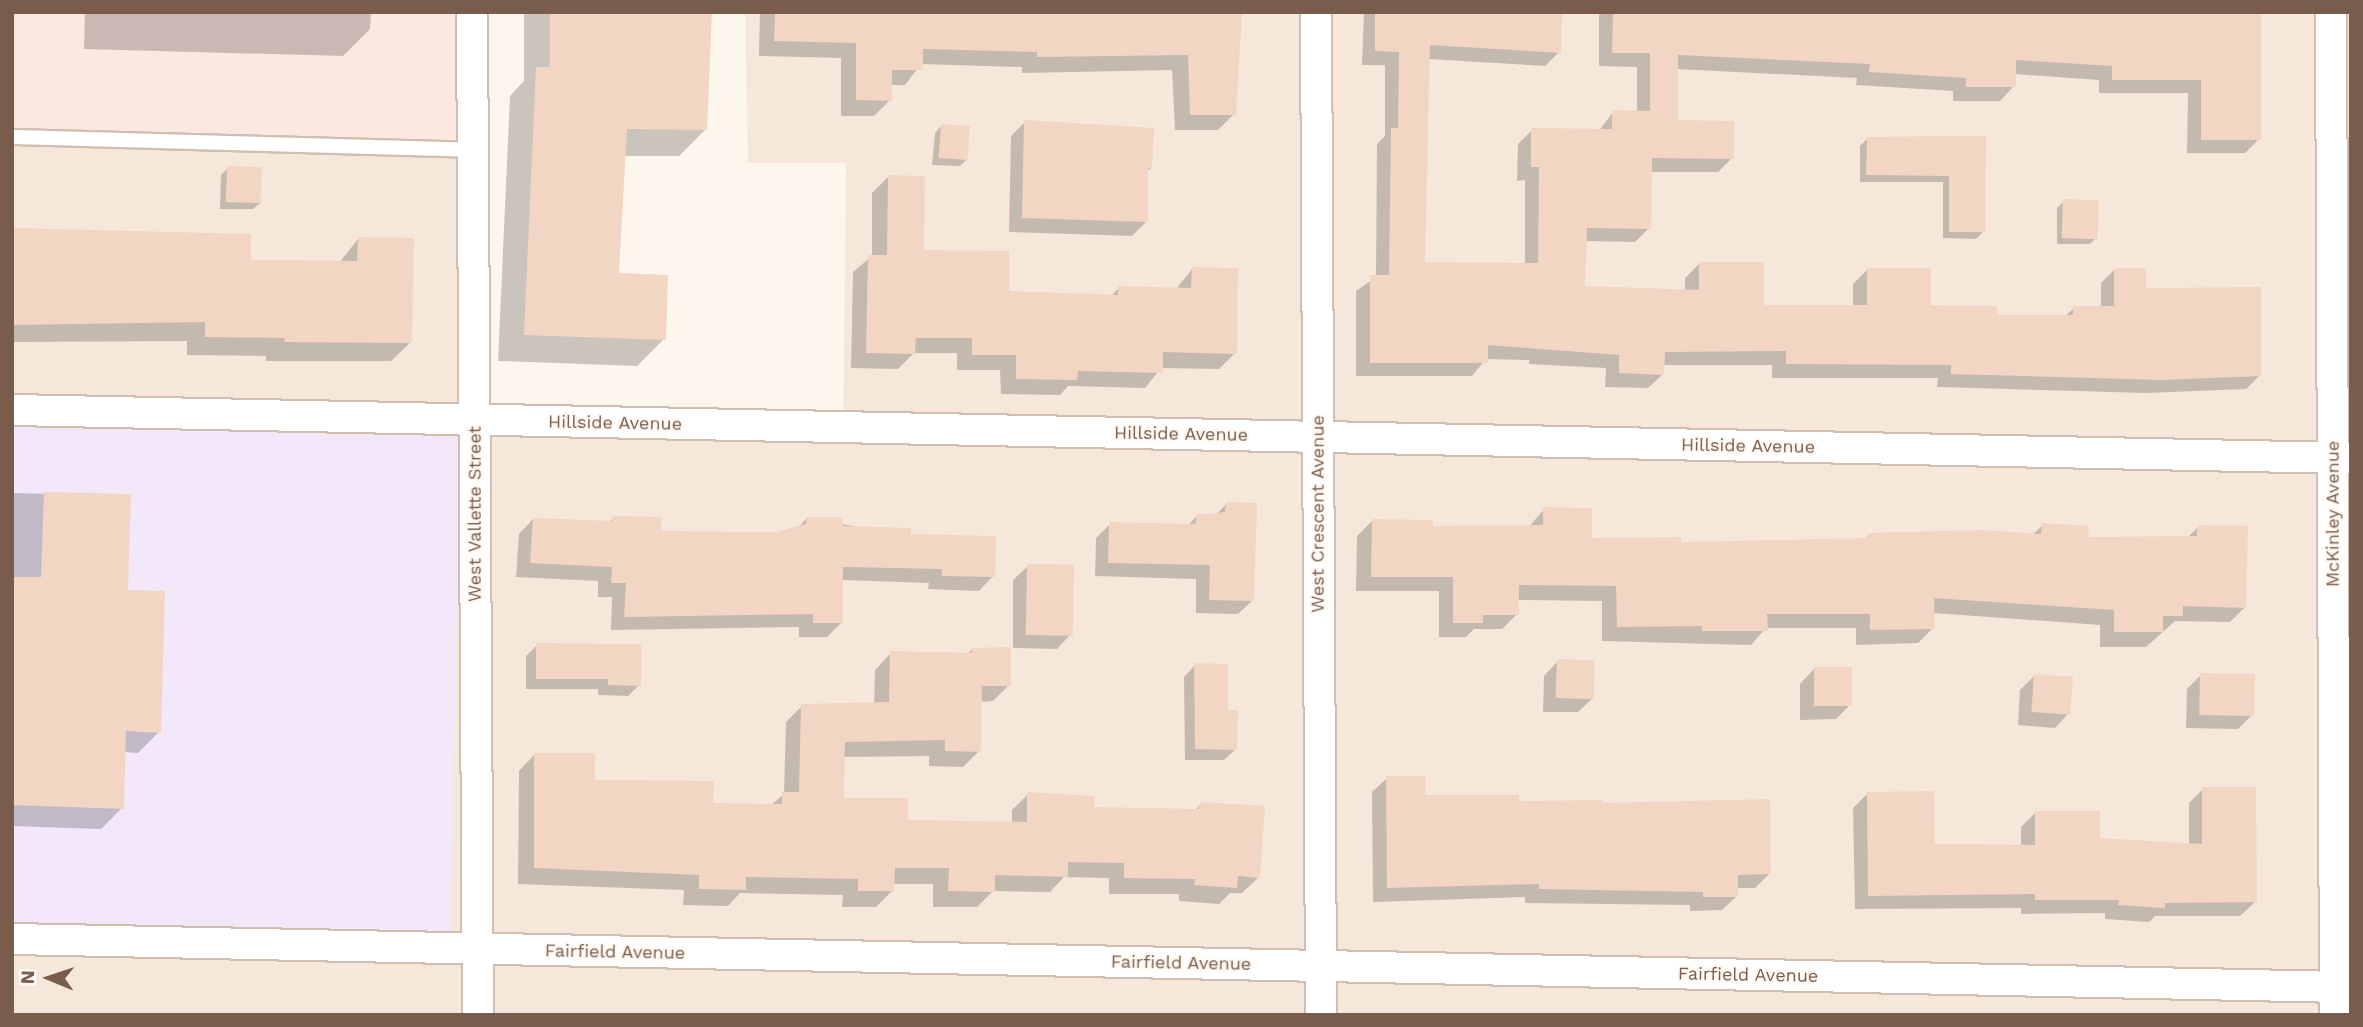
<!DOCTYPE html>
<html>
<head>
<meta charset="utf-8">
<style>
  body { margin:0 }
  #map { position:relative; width:2363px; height:1027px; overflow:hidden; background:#fdf6ec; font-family:"Work Sans",sans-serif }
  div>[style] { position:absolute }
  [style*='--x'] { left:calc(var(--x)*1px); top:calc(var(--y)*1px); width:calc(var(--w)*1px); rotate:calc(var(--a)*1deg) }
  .residential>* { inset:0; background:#f5e8da }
  .commercial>* { inset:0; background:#fde8e0; transform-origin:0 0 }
  .education>* { inset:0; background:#f3e8fa; transform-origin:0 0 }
  .shadow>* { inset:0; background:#0003 }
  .building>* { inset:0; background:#f3d5c3; transform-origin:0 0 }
  .roads { filter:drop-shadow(2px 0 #d1beb0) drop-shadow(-2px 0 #d1beb0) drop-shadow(0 2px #d1beb0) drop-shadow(0 -2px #d1beb0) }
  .service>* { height:14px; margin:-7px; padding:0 7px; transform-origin:7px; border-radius:7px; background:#fff }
  .minor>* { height:30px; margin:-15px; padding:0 15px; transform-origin:15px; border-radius:15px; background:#fff }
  span { translate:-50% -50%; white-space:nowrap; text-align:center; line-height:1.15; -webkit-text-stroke:5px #fffaf3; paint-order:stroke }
  .street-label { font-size:18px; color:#7a5c4d }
  .frame { position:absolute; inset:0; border:14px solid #7a5c4d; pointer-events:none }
  .north { position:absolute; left:14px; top:943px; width:70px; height:70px; -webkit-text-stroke:5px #fffaf3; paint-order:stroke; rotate:272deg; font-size:19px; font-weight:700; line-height:28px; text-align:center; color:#7a5c4d }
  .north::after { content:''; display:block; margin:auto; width:24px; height:32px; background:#7a5c4d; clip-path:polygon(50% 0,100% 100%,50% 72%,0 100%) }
</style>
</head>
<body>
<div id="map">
  <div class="residential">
    <div style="clip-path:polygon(745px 12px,2351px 12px,2351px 1015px,12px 1015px,12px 143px,459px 158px,460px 434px,843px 443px,846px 163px,748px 163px)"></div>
  </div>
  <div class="commercial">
    <div style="left:12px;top:12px;width:449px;height:131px"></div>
  </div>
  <div class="education">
    <div style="left:12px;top:424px;width:448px;height:501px;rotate:1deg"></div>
  </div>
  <div class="shadow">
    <div style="clip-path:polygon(85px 12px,371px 12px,370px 29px,343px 56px,84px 49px)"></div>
    <div style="clip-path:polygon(524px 12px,710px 12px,706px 129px,679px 156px,624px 156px,618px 275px,664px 339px,637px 366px,498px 361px,510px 96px,524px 81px)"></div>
    <div style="clip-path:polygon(760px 12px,1239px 12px,1234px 114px,1218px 130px,1175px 130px,1172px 70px,1022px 73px,1022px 67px,921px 64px,905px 85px,890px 85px,890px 100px,874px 116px,841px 116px,841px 58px,759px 56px)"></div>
    <div style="clip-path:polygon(1364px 12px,1561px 12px,1559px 52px,1545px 66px,1428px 59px,1423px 264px,1525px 264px,1525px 180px,1517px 181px,1518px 144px,1532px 130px,1599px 131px,1613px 112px,1637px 112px,1637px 67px,1599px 66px,1599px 12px,2260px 12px,2259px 139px,2245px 153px,2187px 153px,2188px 93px,2099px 93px,2099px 80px,2014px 74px,2014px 86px,2000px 101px,1953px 101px,1953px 91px,1856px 85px,1857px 78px,1677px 69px,1676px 122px,1732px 158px,1718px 172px,1650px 172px,1649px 228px,1635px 242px,1585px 241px,1583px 287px,1685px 291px,1685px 278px,1699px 264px,1762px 307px,1853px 306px,1853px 284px,1867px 270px,1929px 306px,1995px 317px,2064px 317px,2074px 308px,2101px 307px,2101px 283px,2115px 269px,2260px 375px,2246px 389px,2146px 393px,1937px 387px,1938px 378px,1772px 378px,1772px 365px,1663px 365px,1663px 374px,1648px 388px,1605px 387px,1606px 368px,1529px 364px,1529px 360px,1486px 359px,1472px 376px,1356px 376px,1356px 291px,1376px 277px,1377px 144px,1385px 136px,1385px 65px,1362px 65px)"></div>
    <div style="clip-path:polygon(1025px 122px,1151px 168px,1146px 172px,1146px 222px,1132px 236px,1009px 232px,1011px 136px)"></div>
    <div style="clip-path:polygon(941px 126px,967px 159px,960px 166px,932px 165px,935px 133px)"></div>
    <div style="clip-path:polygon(1985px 138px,1983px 232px,1976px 239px,1943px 238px,1943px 182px,1860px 182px,1860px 146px,1867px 139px)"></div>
    <div style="clip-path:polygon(228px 168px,260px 203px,253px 209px,220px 209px,221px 175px)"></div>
    <div style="clip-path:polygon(888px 177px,923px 252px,1007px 293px,1110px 297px,1119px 288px,1176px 289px,1192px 269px,1235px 353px,1219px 369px,1161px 368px,1145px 388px,1068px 386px,1060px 395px,1001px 394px,1000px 370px,957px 370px,957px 353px,914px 353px,898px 369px,851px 368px,853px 272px,872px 256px,872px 193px)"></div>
    <div style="clip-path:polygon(2064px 201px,2097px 237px,2090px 244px,2057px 244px,2057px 208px)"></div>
    <div style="clip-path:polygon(12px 231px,249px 262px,339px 263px,358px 239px,411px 342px,391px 361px,266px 361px,266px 356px,187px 355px,187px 341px,12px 342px)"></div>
    <div style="clip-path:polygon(12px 493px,129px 496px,126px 592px,159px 732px,138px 753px,124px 752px,122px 808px,101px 829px,12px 826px)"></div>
    <div style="clip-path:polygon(1226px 504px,1253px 600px,1238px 614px,1196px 613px,1196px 579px,1095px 576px,1096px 538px,1110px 524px,1187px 526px,1197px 516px,1216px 515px)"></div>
    <div style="clip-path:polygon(1544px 509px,1590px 539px,1680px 544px,1864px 540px,1869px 535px,2032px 535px,2043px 525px,2087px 538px,2187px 538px,2198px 527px,2245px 607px,2230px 622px,2175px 621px,2146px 647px,2100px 647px,2100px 625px,1933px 613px,1933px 628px,1918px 643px,1856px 645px,1856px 628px,1766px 628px,1751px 645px,1602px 641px,1602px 601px,1517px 600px,1517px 614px,1502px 629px,1474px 629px,1466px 637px,1439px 637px,1439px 591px,1356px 591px,1357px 536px,1372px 521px,1431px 528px,1529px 527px)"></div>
    <div style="clip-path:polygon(613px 518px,659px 533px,777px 534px,797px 529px,807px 518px,910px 536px,993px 576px,979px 591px,928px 589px,929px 583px,842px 580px,842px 622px,827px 637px,799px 637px,799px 627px,611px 630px,612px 597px,598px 597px,598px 581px,516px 577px,519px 534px,533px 519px,608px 523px)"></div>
    <div style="clip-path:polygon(1028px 566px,1071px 634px,1057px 649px,1013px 648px,1013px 580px)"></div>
    <div style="clip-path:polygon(537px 645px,639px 685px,628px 696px,598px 695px,598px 689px,526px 689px,526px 656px)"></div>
    <div style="clip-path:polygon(972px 649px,1009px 685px,993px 701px,980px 702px,979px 751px,963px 767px,929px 766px,929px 756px,843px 757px,842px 799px,906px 822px,1012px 824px,1012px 810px,1028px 794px,1093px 809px,1194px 811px,1201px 804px,1259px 877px,1242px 893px,1230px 893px,1219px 904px,1179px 901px,1179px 894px,1109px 894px,1109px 878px,1064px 877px,1050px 892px,993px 891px,977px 907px,933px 907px,933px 884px,893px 884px,892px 891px,876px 907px,842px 907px,843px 895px,740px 893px,728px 906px,683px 905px,684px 890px,518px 884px,519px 771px,535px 754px,593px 782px,711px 805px,770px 806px,784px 794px,786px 722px,802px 706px,874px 704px,875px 670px,891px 653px,967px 655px)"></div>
    <div style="clip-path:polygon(1558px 661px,1593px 698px,1578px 712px,1543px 712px,1544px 676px)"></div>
    <div style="clip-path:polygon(1195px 665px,1227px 711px,1236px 749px,1224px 760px,1185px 760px,1184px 677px)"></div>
    <div style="clip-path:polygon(1814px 669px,1850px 705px,1836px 719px,1800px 720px,1800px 684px)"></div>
    <div style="clip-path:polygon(2201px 675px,2252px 715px,2238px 729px,2186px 728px,2187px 689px)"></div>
    <div style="clip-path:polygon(2034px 676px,2069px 713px,2055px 728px,2018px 725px,2020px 690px)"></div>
    <div style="clip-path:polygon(1387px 778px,1423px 797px,1517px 802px,1770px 873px,1755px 888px,1736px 888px,1737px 896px,1722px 910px,1690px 911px,1690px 905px,1525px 903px,1525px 897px,1373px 902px,1372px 792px)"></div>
    <div style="clip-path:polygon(2203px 789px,2255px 902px,2240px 916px,2155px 916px,2149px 922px,2105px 919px,2105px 913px,2021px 914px,2021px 908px,1855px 909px,1853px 808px,1868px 793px,1933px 846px,2021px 846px,2021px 827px,2035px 813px,2098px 840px,2189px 845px,2189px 803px)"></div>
  </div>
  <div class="building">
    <div style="clip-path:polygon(550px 12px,712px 12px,707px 130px,627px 129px,619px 273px,668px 275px,666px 340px,524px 335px,536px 67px,550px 67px)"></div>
    <div style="clip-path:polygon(775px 12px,1242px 12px,1236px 115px,1190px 115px,1188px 55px,1037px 57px,1037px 52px,923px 49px,923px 70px,892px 70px,892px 101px,856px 100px,856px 43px,774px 41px)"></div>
    <div style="clip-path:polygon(1375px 12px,1562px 12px,1561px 53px,1430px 45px,1425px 262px,1538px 263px,1539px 167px,1531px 167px,1531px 128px,1612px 129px,1612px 110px,1650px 111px,1650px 53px,1612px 53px,1613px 12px,2261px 12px,2261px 140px,2201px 140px,2201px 80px,2112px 80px,2112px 66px,2016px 60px,2016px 87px,1966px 87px,1966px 78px,1869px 72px,1870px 64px,1678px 55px,1678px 120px,1734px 121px,1734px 159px,1652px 158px,1651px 229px,1587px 228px,1585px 286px,1699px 290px,1699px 262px,1764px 262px,1764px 305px,1867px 305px,1867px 268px,1931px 268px,1931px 305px,1997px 306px,1997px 315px,2073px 315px,2073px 306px,2114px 306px,2114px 268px,2146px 268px,2146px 288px,2261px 287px,2261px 376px,2161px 380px,1951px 374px,1951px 365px,1786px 364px,1786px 351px,1665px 352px,1664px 375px,1619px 373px,1619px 355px,1488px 345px,1488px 363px,1370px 363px,1370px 275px,1389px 275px,1391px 128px,1398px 128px,1399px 52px,1375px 51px)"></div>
    <div style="clip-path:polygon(1024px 120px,1154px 128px,1152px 168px,1148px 168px,1148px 222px,1022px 218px)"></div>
    <div style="left:941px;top:124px;width:29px;height:34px;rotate:4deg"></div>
    <div style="clip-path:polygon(1951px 136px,1986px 136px,1985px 232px,1949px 232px,1949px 176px,1866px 175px,1867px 137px)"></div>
    <div style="left:227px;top:166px;width:35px;height:36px;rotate:2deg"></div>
    <div style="clip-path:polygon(888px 175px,925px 176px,924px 250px,1009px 251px,1009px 291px,1118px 295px,1118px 286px,1191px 288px,1192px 267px,1238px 268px,1237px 354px,1163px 352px,1163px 373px,1078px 371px,1077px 380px,1016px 379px,1016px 355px,972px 355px,972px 338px,916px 338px,915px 354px,866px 353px,868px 255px,887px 255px)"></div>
    <div style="left:2063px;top:199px;width:36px;height:39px;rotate:2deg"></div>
    <div style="clip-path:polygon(12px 228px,251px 234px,251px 260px,357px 261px,358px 237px,414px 238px,412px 343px,284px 342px,285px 338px,205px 337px,205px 322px,12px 325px)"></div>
    <div style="clip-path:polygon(44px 492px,131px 494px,128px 590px,165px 591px,161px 733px,126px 731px,124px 809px,12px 805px,12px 577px,41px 577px)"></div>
    <div style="clip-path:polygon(1226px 502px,1257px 503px,1254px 601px,1209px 600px,1210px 565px,1108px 563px,1109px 522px,1196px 524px,1196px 515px,1225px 512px)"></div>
    <div style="clip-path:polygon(1543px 507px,1592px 508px,1592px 538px,1681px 537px,1681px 542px,1868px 538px,1868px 533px,1983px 530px,2041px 534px,2042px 523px,2089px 526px,2088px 537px,2197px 536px,2197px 525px,2248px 526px,2246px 608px,2183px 606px,2183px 616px,2163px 616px,2163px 632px,2114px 632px,2114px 610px,1934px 598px,1935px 629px,1870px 630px,1870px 614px,1767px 614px,1768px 631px,1702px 631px,1702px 626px,1617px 627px,1616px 586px,1519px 585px,1519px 615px,1483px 615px,1483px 623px,1453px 623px,1453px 577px,1371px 577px,1372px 519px,1433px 520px,1433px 526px,1543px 525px)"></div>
    <div style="clip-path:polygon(612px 516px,661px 517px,661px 531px,776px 532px,806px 524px,807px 517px,843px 517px,843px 526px,911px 528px,911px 534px,996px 536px,995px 577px,942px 576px,942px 569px,843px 567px,843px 623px,813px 623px,813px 614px,624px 617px,626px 583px,611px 583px,612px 567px,530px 563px,533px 518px,612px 521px)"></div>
    <div style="left:1027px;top:564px;width:47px;height:71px;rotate:1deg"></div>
    <div style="clip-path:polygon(536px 643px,641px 644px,641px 686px,608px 685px,608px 679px,536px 679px)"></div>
    <div style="clip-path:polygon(1011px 647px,1011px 686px,982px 686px,981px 752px,945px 751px,945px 740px,845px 742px,844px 798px,908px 798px,908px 820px,1027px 822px,1027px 792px,1095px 796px,1094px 807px,1199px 809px,1200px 802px,1265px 806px,1260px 878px,1238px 876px,1237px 888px,1194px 885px,1195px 879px,1124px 878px,1124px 863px,1068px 862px,1068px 877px,995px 875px,995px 892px,948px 891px,949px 868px,895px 868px,894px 891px,858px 891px,858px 879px,746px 877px,746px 890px,699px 889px,699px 875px,534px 868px,534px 753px,595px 753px,595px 780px,714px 781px,713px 803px,782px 804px,782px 792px,799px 792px,801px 704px,889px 702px,890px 651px,972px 653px,972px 648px)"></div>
    <div style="left:1557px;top:659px;width:38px;height:39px;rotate:2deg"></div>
    <div style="clip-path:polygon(1194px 663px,1228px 664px,1228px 710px,1238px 710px,1237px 750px,1195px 749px)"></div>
    <div style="left:1852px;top:667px;width:39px;height:38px;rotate:90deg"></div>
    <div style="left:2200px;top:673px;width:55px;height:42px;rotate:1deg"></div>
    <div style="left:2034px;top:674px;width:39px;height:38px;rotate:4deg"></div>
    <div style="clip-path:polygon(1386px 776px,1425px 776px,1425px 795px,1519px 795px,1519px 801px,1603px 800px,1603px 803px,1770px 799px,1771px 874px,1738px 875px,1738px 897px,1703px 897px,1703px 892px,1539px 889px,1539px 884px,1387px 888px)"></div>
    <div style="clip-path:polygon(2202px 787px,2256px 787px,2257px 902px,2165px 903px,2165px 908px,2118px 905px,2119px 900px,2035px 900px,2035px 894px,1868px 896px,1867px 792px,1934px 791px,1935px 844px,2035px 845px,2035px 811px,2100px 811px,2100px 838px,2202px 844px)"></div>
  </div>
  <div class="roads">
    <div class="service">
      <div style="--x:12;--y:137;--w:461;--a:1.6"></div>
    </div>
    <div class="minor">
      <div style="--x:472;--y:12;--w:1003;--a:89.66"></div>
      <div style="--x:1316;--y:12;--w:1003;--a:89.71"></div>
      <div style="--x:2331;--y:12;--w:1003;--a:89.77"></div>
      <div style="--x:12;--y:410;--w:2339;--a:1.18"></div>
      <div style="--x:12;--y:939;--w:2339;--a:1.18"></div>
    </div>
  </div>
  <div class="street-label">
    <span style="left:615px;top:423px;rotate:1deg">Hillside Avenue</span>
    <span style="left:1181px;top:434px;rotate:1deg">Hillside Avenue</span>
    <span style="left:1748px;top:446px;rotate:1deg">Hillside Avenue</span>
    <span style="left:475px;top:514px;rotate:-90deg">West Vallette Street</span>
    <span style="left:1318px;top:514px;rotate:-90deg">West Crescent Avenue</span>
    <span style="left:2333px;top:514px;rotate:-90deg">McKinley Avenue</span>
    <span style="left:615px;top:952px;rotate:1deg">Fairfield Avenue</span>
    <span style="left:1181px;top:963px;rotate:1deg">Fairfield Avenue</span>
    <span style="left:1748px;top:975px;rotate:1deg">Fairfield Avenue</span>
  </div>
  <div class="frame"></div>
  <div class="north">N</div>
</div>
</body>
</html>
